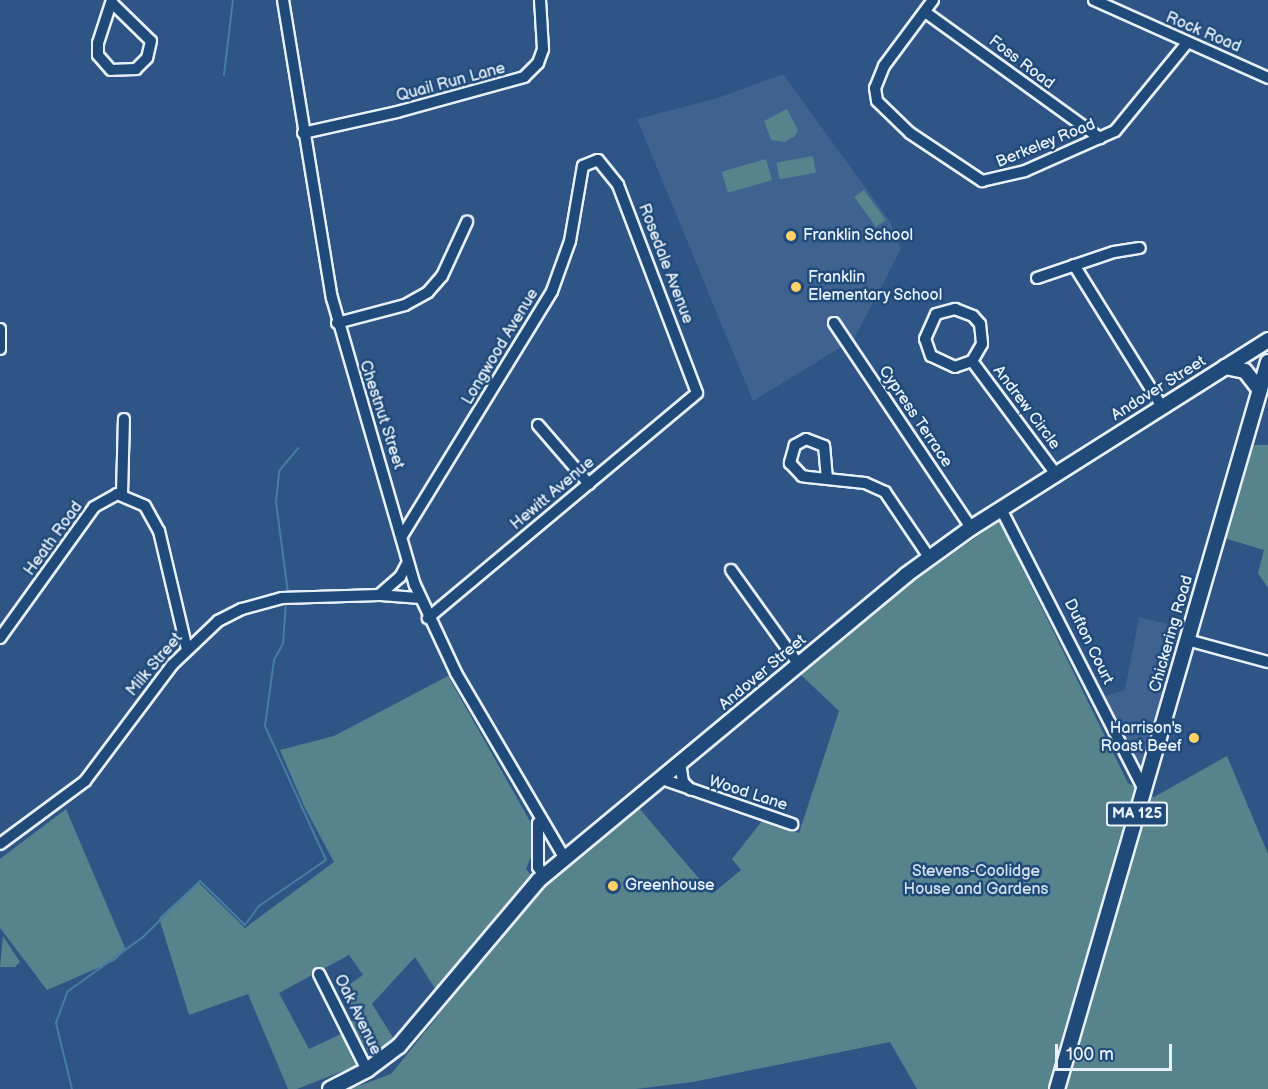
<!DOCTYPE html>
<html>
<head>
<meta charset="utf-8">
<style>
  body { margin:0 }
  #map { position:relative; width:1268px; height:1089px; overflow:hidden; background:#2e5585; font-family:"Balsamiq Sans",sans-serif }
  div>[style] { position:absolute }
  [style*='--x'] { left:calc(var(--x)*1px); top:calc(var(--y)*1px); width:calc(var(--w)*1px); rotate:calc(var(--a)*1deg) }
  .built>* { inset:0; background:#3f6291 }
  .green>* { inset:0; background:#56838c; transform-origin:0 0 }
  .stream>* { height:2px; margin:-1px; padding:0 1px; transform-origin:1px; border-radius:1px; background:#477da3 }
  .roads { filter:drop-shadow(2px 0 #e8f1f8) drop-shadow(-2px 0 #e8f1f8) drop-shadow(0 2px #e8f1f8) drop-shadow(0 -2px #e8f1f8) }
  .minor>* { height:10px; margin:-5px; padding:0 5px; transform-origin:5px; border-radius:5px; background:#1f4a7a }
  .major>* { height:14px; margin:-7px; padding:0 7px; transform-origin:7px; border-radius:7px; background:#1f4a7a }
  .dots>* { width:16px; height:16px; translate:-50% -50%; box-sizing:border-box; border:3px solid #1f4a7a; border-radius:50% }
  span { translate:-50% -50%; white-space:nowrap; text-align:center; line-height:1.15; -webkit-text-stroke:5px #1f4a7a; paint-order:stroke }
  .shield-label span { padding:2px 4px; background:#1f4a7a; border:2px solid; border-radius:4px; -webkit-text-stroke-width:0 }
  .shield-label { font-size:15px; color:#e8f1f8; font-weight:700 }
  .street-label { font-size:16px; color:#e8f1f8 }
  .poi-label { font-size:16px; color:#e8f1f8 }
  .left { translate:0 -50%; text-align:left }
  .right { translate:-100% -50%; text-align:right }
  .park-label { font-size:16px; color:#d2e0e8 }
  .scale { position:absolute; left:1055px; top:1044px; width:117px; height:27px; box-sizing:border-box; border:3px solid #e8f1f8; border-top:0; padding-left:8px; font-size:18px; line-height:21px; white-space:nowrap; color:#e8f1f8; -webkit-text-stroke:4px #1f4a7a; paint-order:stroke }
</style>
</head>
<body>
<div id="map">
  <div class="built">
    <div style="clip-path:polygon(783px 74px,891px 223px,901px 249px,854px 339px,753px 401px,637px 119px,718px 98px)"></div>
    <div style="clip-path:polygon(1139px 617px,1184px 628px,1143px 778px,1102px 697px,1125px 690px)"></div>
  </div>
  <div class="green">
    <div style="clip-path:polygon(787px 109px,798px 130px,795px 136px,785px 142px,771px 140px,764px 121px)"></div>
    <div style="left:813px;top:156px;width:17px;height:37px;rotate:80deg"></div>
    <div style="left:766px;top:159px;width:22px;height:46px;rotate:74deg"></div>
    <div style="left:864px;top:190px;width:37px;height:12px;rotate:54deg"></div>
    <div style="clip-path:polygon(1251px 445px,1268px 445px,1268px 588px,1258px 573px,1264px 550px,1224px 538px)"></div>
    <div style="clip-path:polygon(999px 521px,1128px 783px,1154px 797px,1227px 756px,1268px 854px,1268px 1089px,917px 1089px,890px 1042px,693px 1082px,636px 1089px,350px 1089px,391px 1074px,450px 1001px,436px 990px,415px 957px,372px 1004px,394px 1039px,371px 1057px,351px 1022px,356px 1016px,341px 990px,363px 975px,349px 955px,279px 993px,309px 1049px,341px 1034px,356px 1066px,297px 1089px,288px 1089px,248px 994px,189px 1015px,159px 918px,198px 882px,245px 928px,334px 862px,305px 808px,280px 750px,334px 736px,448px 676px,535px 830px,535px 847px,526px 869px,543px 888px,639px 808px,712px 894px,741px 870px,732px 859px,762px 821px,799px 833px,839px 711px,801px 675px,910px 584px)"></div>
    <div style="clip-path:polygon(66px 809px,126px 950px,114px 961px,47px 990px,0 928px,0 859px)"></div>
    <div style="clip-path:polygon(3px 936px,20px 962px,15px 967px,0 967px)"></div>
  </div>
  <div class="stream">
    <div style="--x:224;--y:75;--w:76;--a:-83.2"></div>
    <div style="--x:288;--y:593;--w:92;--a:-97.5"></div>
    <div style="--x:276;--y:502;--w:31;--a:-84"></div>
    <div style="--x:279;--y:471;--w:30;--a:-50"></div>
    <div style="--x:72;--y:1089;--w:68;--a:-103.6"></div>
    <div style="--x:56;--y:1023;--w:33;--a:-70"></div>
    <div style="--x:67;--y:992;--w:94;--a:-35.9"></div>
    <div style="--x:143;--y:937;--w:80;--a:-44.5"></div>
    <div style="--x:200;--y:881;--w:63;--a:44.4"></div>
    <div style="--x:245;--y:925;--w:24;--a:-54"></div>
    <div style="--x:259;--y:906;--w:81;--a:-34.5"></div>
    <div style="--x:326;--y:860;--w:147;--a:-114.5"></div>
    <div style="--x:265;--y:726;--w:67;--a:-82.2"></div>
    <div style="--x:274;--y:660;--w:18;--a:-61"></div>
    <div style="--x:283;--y:644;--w:42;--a:-85.9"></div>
  </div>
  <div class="roads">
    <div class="minor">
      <div style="--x:283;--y:0;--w:302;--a:80.7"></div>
      <div style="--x:332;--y:298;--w:299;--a:73.9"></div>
      <div style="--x:415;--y:585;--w:97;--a:65"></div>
      <div style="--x:456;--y:673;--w:213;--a:59.6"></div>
      <div style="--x:933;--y:0;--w:82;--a:126.6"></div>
      <div style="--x:884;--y:66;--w:24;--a:112"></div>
      <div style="--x:875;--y:88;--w:13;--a:81"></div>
      <div style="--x:877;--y:101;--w:46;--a:44.1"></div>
      <div style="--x:910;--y:133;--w:87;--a:33.7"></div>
      <div style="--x:982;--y:181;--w:44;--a:-13.1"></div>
      <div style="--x:1025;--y:171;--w:98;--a:-24"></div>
      <div style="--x:1115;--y:131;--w:114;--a:-50.7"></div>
      <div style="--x:1094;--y:0;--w:191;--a:24.1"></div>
      <div style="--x:112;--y:3;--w:54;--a:44.3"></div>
      <div style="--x:151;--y:41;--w:17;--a:103"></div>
      <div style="--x:147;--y:58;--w:16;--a:135"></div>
      <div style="--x:136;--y:69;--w:25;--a:178"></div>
      <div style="--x:111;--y:70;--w:20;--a:-131"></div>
      <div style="--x:98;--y:55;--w:12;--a:-90"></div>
      <div style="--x:98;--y:43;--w:45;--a:-72"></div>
      <div style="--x:925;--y:12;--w:216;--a:35.8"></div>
      <div style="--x:303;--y:133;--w:96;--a:-12.6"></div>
      <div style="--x:397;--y:112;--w:132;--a:-15.4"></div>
      <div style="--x:524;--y:77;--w:20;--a:-45"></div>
      <div style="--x:538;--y:63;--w:15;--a:-70"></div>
      <div style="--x:543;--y:49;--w:49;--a:-93.5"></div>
      <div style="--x:1074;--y:265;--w:167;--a:58.2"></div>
      <div style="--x:1037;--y:278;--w:81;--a:-18.7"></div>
      <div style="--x:1114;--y:252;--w:26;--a:-9"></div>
      <div style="--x:337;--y:323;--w:70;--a:-14.8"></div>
      <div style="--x:405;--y:305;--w:26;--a:-29"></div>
      <div style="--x:428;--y:292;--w:21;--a:-49"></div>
      <div style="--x:442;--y:276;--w:60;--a:-65.2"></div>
      <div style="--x:834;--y:323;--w:247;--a:56.2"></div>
      <div style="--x:0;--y:329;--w:20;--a:90"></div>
      <div style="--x:972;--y:361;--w:18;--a:161"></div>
      <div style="--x:955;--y:367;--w:26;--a:-155"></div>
      <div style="--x:931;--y:356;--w:18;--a:-109"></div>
      <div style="--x:925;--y:339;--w:27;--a:-66"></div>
      <div style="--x:936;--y:314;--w:20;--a:-15"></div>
      <div style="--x:955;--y:309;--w:19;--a:21"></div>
      <div style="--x:973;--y:316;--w:11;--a:49"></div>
      <div style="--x:980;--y:324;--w:20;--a:84"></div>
      <div style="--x:982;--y:344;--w:20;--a:120"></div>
      <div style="--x:972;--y:361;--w:141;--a:53.4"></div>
      <div style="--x:538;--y:425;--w:78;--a:49.2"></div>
      <div style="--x:827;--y:479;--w:33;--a:-95"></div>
      <div style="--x:824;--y:446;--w:19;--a:-159"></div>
      <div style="--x:806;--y:439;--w:13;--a:151"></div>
      <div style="--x:795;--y:445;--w:19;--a:106"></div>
      <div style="--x:790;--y:463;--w:18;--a:47"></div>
      <div style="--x:802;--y:476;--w:6;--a:9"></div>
      <div style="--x:808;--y:477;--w:57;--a:6"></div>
      <div style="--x:865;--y:483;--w:22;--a:24"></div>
      <div style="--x:885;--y:492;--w:78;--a:55.9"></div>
      <div style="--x:122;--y:494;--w:75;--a:-88.5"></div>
      <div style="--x:1001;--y:509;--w:315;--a:63"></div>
      <div style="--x:402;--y:536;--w:287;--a:-58.5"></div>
      <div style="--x:552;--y:291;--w:53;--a:-70.2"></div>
      <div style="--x:570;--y:241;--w:76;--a:-80.2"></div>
      <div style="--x:583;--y:166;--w:16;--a:-22"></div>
      <div style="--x:598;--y:160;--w:32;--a:51"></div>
      <div style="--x:618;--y:185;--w:222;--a:69.2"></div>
      <div style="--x:697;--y:393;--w:351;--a:140.1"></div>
      <div style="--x:731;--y:570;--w:117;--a:54.4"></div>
      <div style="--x:379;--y:595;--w:40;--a:4.3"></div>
      <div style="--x:0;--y:638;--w:161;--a:-54.3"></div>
      <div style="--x:94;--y:507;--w:26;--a:-29"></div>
      <div style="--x:117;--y:494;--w:30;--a:23"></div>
      <div style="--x:145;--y:506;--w:29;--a:61"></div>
      <div style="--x:159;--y:531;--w:121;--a:76.7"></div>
      <div style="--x:1187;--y:640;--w:84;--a:15.2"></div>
      <div style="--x:680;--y:763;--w:19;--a:81"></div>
      <div style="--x:683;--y:782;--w:11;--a:45"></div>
      <div style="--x:662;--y:779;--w:138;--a:19.1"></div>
      <div style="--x:538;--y:823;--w:44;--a:90"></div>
      <div style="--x:538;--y:867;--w:10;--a:53"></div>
      <div style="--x:0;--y:844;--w:106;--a:-36.5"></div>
      <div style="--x:85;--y:781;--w:145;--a:-53.1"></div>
      <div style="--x:172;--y:665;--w:64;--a:-43.7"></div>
      <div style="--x:218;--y:621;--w:27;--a:-27"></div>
      <div style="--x:242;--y:609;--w:41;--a:-15.4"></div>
      <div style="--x:282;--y:598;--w:97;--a:-1.8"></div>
      <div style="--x:379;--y:595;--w:28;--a:-41"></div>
      <div style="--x:400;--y:577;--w:17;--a:-62"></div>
      <div style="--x:319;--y:974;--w:107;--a:63.4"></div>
    </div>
    <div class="major">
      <div style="--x:1225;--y:367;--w:20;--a:11"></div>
      <div style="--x:1245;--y:371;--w:24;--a:52"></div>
      <div style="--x:330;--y:1089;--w:42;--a:-27.2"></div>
      <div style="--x:367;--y:1070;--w:40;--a:-37"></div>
      <div style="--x:399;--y:1046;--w:217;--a:-49.9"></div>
      <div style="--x:539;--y:880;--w:477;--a:-39.7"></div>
      <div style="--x:906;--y:575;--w:80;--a:-35.9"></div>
      <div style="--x:971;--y:528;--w:352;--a:-32.3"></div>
      <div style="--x:1057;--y:1089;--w:757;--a:-73.82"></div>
    </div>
  </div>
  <div class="dots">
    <div style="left:791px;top:236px;background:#ffd166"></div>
    <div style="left:796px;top:287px;background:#ffd166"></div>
    <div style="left:1194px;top:738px;background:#ffd166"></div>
    <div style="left:613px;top:886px;background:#ffd166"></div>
  </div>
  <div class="shield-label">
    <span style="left:1137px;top:814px">MA 125</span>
  </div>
  <div class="street-label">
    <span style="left:1203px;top:33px;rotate:23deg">Rock Road</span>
    <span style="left:1021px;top:63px;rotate:37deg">Foss Road</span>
    <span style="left:451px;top:83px;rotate:-15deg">Quail Run Lane</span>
    <span style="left:1046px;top:144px;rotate:-22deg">Berkeley Road</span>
    <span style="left:665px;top:264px;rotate:69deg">Rosedale Avenue</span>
    <span style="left:501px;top:347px;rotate:-59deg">Longwood Avenue</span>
    <span style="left:1159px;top:389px;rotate:-32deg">Andover Street</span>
    <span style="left:1026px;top:408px;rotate:53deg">Andrew Circle</span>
    <span style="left:381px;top:415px;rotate:72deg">Chestnut Street</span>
    <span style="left:915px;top:417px;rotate:56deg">Cypress Terrace</span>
    <span style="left:553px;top:494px;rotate:-40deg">Hewitt Avenue</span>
    <span style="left:54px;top:539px;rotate:-54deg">Heath Road</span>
    <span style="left:1172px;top:634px;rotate:-74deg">Chickering Road</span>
    <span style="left:1088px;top:642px;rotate:64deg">Dufton Court</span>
    <span style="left:155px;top:665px;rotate:-50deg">Milk Street</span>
    <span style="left:763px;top:673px;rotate:-40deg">Andover Street</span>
    <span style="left:748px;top:794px;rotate:18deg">Wood Lane</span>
    <span style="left:357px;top:1015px;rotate:64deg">Oak Avenue</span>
  </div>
  <div class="poi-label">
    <span class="left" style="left:803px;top:236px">Franklin School</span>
    <span class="left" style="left:808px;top:287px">Franklin<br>Elementary School</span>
    <span class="right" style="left:1182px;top:738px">Harrison's<br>Roast Beef</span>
    <span class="left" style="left:625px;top:886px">Greenhouse</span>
  </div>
  <div class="park-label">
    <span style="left:976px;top:881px">Stevens-Coolidge<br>House and Gardens</span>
  </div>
  <div class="scale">100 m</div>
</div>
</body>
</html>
